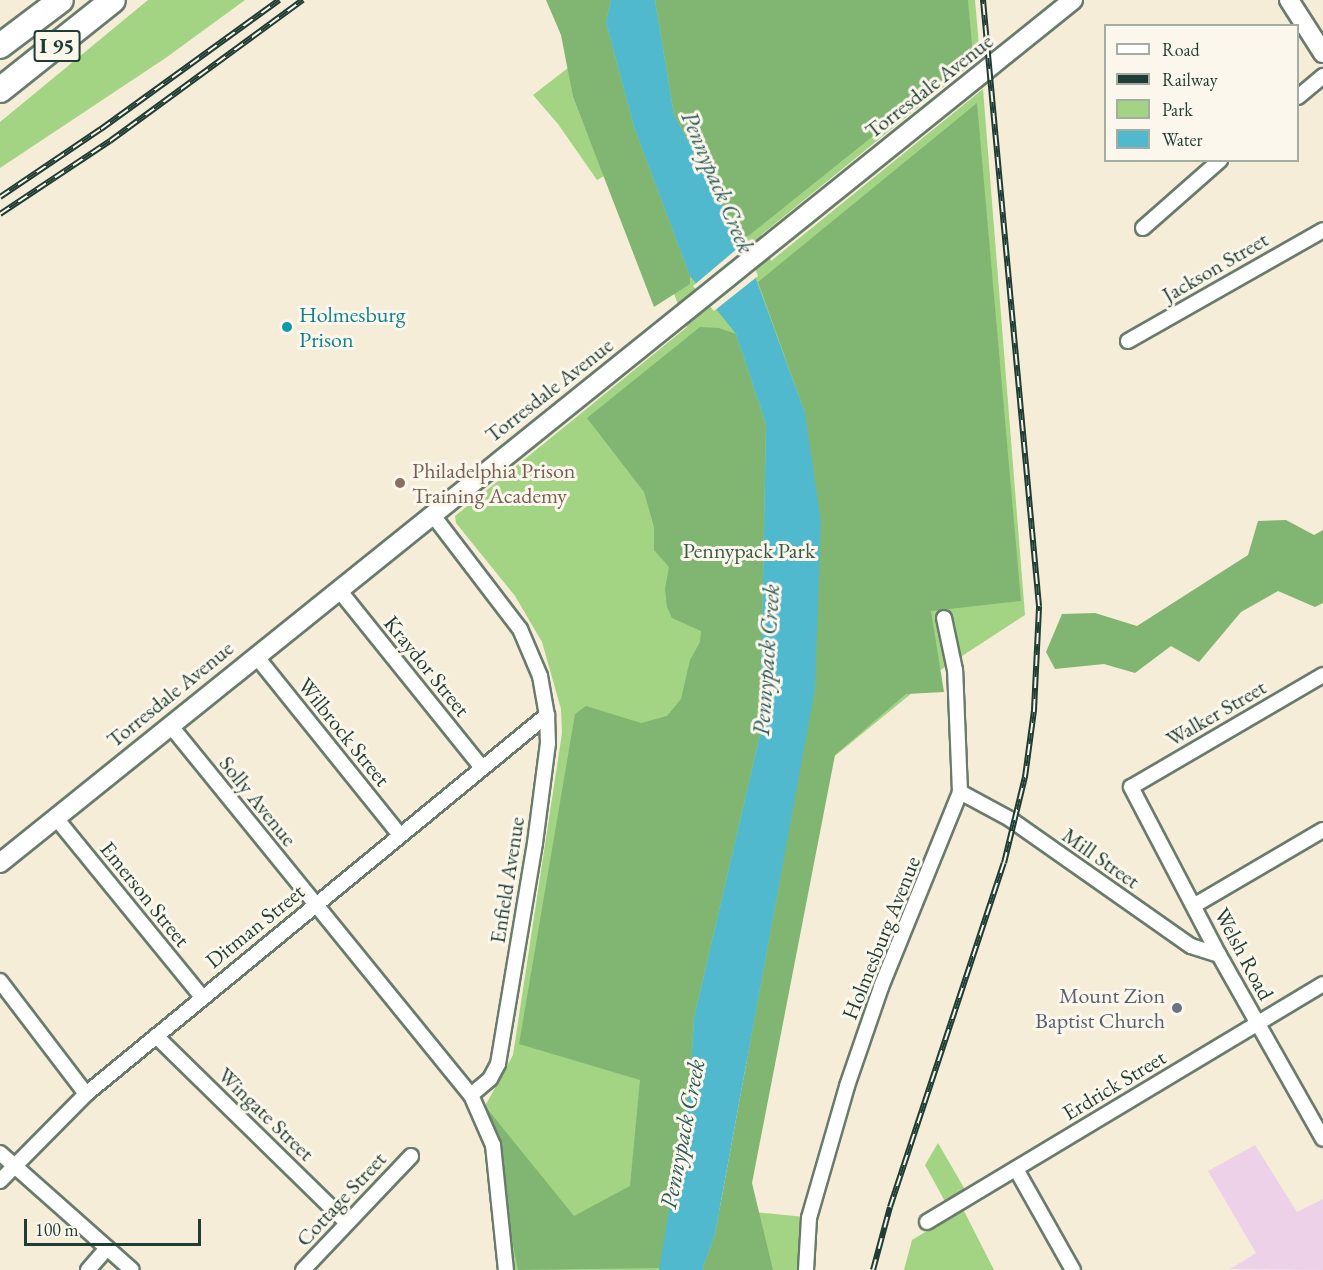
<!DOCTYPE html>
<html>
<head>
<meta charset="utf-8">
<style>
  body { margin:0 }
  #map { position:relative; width:1323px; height:1270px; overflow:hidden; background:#f5edd7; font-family:"EB Garamond",serif }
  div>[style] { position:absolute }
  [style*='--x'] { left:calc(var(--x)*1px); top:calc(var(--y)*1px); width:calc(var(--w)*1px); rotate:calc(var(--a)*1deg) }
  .built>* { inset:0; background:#edd1e9 }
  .green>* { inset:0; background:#a2d484 }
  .forest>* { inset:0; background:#81b672 }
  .water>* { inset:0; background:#51b9ce }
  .pier>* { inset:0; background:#f5edd7 }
  .roads { filter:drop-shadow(2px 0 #6a7b6d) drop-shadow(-2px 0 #6a7b6d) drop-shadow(0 2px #6a7b6d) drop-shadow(0 -2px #6a7b6d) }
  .street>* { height:14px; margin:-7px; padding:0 7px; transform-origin:7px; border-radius:7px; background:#fff }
  .secondary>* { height:18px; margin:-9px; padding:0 9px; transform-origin:9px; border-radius:9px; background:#fff }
  .highway>* { height:24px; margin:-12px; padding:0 12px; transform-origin:12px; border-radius:12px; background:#fff }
  .rail>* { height:6px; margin-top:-3px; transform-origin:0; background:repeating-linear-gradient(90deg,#fbf7ec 0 11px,#1f3d34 0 22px); box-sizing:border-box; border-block:2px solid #1f3d34 }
  .dots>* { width:16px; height:16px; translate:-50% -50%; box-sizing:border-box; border:3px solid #fbf7ec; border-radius:50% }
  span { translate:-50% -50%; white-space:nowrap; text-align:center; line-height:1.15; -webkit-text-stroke:6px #fbf7ec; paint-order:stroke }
  .shield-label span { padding:2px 4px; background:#fbf7ec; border:2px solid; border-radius:4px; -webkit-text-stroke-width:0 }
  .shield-label { font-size:21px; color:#1f3d34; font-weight:700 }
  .street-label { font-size:22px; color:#1f3d34 }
  .culture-label { font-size:22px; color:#0d838f }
  .left { translate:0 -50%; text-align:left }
  .education-label { font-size:22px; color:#785e54 }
  .park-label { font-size:22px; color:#395b44 }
  .worship-label { font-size:22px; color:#5b616d }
  .right { translate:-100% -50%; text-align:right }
  .water-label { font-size:24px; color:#2c5c5a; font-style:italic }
  .legend { position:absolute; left:1104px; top:24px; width:195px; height:138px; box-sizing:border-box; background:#fbf7ec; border:2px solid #a3ada2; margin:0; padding:8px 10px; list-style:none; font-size:18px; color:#1f3d34 }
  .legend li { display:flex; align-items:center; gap:12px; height:30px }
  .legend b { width:30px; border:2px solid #a3ada2 }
  .scale { position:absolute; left:24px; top:1219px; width:177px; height:27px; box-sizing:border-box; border:3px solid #1f3d34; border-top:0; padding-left:8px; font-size:18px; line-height:21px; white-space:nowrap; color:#1f3d34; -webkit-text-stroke:4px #fbf7ec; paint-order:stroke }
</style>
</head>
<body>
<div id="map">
  <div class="built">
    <div style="clip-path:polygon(1255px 1145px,1297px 1212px,1323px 1199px,1323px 1270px,1230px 1269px,1256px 1253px,1208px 1171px)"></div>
  </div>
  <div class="green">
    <div style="clip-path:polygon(148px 0,245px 0,167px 57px,0 168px,0 122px)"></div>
    <div style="clip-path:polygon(592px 0,975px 0,980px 57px,761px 235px,771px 261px,983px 89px,1025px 615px,939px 671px,814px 773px,712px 1208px,805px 1217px,799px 1270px,513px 1270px,485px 1106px,513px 1055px,562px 733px,561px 709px,542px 642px,515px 596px,456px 523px,455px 516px,687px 327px,663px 266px)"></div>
    <div style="clip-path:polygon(568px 68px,573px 97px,604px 176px,597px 180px,558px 124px,533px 95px)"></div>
    <div style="clip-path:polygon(938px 1143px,967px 1193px,947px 1205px,925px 1165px)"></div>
    <div style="clip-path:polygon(963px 1209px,994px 1270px,904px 1270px,912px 1240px)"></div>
  </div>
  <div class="forest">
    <div style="clip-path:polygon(546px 0,611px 0,606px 22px,634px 127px,690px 276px,690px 284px,654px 307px,573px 97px,561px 35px)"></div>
    <div style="clip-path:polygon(655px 0,968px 0,973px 56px,742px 241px,674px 115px)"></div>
    <div style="clip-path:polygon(977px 103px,1021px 601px,931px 611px,944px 692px,906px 694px,835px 755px,752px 1183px,773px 1270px,702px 1270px,715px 1234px,780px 879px,805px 413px,758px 282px)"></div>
    <div style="clip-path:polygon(700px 327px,719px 328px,736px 334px,766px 424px,760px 735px,694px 1018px,690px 1083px,661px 1268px,518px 1270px,485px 1106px,574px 1216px,630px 1186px,640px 1080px,519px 1044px,575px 714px,586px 706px,641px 723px,667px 716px,681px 699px,690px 660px,700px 642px,701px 631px,672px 618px,667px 607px,665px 589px,669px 567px,654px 550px,654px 527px,644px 492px,587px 418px)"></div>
    <div style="clip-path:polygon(1286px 520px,1314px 535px,1323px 530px,1323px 603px,1315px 607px,1278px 591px,1241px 612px,1199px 662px,1171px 646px,1135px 673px,1104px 664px,1055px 669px,1046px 652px,1062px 614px,1095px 613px,1137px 626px,1248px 555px,1258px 521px)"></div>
  </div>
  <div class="water">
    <div style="clip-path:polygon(611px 0,655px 0,674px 115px,742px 241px,805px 413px,821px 522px,815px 689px,715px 1234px,702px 1270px,659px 1270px,690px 1083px,694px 1018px,760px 735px,766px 424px,736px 334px,690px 276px,634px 127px,606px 22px)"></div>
  </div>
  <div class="pier">
    <div style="clip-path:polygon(745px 242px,758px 276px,714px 311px,693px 286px)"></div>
  </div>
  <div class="roads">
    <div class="street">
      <div style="--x:1298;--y:97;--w:33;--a:-40"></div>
      <div style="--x:1143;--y:228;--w:103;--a:-41.4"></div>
      <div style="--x:1128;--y:341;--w:224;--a:-29.6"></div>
      <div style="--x:432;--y:514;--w:145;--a:52.6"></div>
      <div style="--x:520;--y:629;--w:51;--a:66.9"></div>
      <div style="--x:540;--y:676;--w:40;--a:80"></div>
      <div style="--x:547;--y:715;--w:28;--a:88"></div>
      <div style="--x:548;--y:743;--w:101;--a:97.4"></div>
      <div style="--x:535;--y:843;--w:224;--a:99.5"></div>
      <div style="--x:498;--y:1064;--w:17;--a:118"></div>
      <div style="--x:490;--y:1079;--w:25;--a:140"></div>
      <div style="--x:339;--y:590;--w:228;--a:51.2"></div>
      <div style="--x:256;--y:656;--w:230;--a:51.2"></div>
      <div style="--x:1323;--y:675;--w:222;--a:149.7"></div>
      <div style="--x:1131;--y:787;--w:190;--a:62.4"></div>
      <div style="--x:1219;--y:955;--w:211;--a:60.5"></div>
      <div style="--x:170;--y:725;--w:477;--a:50.9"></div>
      <div style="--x:471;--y:1095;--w:55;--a:66.3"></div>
      <div style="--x:493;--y:1145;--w:126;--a:84.1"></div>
      <div style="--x:960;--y:792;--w:57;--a:28.4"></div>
      <div style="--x:1010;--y:819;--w:221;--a:35.1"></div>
      <div style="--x:1191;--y:946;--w:29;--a:18"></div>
      <div style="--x:56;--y:818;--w:230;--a:50.8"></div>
      <div style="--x:1195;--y:905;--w:148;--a:-30.4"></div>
      <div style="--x:0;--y:981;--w:142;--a:52.7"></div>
      <div style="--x:156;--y:1036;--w:266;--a:44.4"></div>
      <div style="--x:0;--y:1153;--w:176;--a:41.6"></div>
      <div style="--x:1016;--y:1169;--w:116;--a:60.6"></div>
      <div style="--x:0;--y:1181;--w:122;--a:-45.3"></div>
      <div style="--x:86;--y:1094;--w:597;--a:-39.42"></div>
      <div style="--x:927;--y:1222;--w:462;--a:-31"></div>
      <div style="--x:88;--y:1270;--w:29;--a:-49"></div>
      <div style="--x:303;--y:1270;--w:157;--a:-46.5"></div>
      <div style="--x:806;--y:1270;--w:52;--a:-86.7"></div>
      <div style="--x:809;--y:1218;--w:137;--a:-73.9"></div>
      <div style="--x:847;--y:1086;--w:105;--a:-71"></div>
      <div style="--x:881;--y:987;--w:210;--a:-67.9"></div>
      <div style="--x:960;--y:792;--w:122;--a:-92.3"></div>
      <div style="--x:955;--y:670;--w:53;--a:-101.9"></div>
    </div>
    <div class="secondary">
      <div style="--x:1289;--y:0;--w:63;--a:57.3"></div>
      <div style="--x:0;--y:863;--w:1377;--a:-38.81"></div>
    </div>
    <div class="highway">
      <div style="--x:0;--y:46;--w:76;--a:-37"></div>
      <div style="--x:0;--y:90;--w:144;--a:-38.5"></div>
    </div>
  </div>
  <div class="rail">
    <div style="--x:0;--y:197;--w:122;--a:-34"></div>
    <div style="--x:101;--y:129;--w:220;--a:-35.9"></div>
    <div style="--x:0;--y:214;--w:132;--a:-33.6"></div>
    <div style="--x:110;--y:141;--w:239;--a:-36.2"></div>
    <div style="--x:873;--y:1270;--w:65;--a:-74.9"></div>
    <div style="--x:890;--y:1207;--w:362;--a:-71.7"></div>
    <div style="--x:1004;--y:863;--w:89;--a:-76.3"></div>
    <div style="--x:1025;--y:777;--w:68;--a:-82.3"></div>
    <div style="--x:1034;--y:710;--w:104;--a:-87.2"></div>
    <div style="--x:1039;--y:606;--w:609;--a:-95.28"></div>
  </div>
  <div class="dots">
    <div style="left:287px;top:327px;background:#0f9aa8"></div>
    <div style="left:400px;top:483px;background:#8d6e63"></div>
    <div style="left:1177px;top:1008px;background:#6b7280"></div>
  </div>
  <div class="shield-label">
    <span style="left:57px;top:46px">I 95</span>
  </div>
  <div class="street-label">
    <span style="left:929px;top:86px;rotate:-38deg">Torresdale Avenue</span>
    <span style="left:1215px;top:267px;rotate:-30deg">Jackson Street</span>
    <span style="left:549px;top:390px;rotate:-38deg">Torresdale Avenue</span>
    <span style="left:427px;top:666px;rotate:51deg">Kraydor Street</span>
    <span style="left:170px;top:694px;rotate:-39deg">Torresdale Avenue</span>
    <span style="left:1216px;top:713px;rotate:-30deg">Walker Street</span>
    <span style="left:344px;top:732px;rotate:51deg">Wilbrock Street</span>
    <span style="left:258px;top:801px;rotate:51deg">Solly Avenue</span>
    <span style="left:1101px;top:858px;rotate:35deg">Mill Street</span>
    <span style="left:507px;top:880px;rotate:-81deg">Enfield Avenue</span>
    <span style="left:145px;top:894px;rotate:51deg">Emerson Street</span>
    <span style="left:255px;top:926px;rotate:-39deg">Ditman Street</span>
    <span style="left:881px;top:938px;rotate:-68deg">Holmesburg Avenue</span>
    <span style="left:1244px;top:954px;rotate:62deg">Welsh Road</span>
    <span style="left:1114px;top:1085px;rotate:-31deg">Erdrick Street</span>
    <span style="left:266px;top:1114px;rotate:44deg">Wingate Street</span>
    <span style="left:341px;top:1199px;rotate:-47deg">Cottage Street</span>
  </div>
  <div class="culture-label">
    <span class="left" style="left:299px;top:327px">Holmesburg<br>Prison</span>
  </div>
  <div class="education-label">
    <span class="left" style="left:412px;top:483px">Philadelphia Prison<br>Training Academy</span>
  </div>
  <div class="park-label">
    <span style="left:749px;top:551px">Pennypack Park</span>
  </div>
  <div class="worship-label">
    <span class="right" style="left:1165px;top:1008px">Mount Zion<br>Baptist Church</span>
  </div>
  <div class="water-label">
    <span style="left:718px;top:182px;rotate:67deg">Pennypack Creek</span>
    <span style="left:766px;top:660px;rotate:-86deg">Pennypack Creek</span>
    <span style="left:682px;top:1134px;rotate:-79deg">Pennypack Creek</span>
  </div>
  <ul class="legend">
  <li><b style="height:8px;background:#fff"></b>Road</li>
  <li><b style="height:8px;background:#1f3d34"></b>Railway</li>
  <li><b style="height:16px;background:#a2d484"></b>Park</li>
  <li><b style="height:16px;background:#51b9ce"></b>Water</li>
  </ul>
  <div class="scale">100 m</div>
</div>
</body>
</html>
